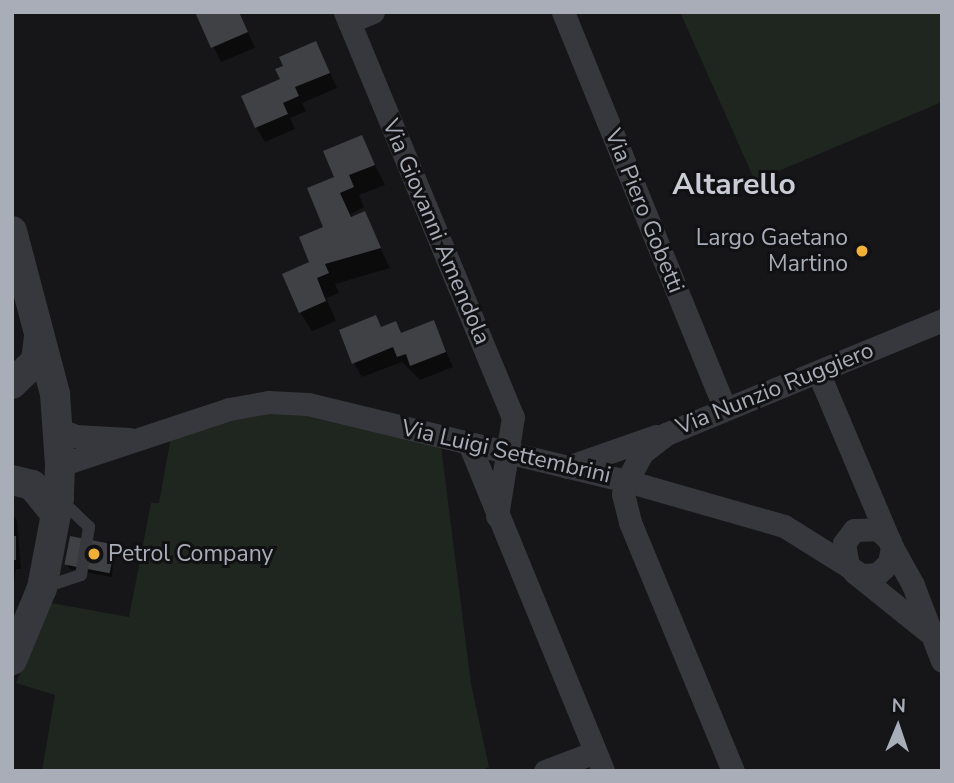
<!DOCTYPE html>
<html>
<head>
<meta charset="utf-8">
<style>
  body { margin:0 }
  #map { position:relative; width:954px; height:783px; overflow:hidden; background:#161618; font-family:"Nunito Sans",sans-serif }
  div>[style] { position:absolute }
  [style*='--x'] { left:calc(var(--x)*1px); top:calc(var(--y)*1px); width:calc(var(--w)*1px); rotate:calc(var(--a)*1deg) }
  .green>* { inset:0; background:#1e261f }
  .shadow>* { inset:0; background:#0007 }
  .building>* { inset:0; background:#404145; transform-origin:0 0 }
  .service>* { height:12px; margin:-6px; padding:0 6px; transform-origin:6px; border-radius:6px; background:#37383d }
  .minor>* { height:23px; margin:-11.5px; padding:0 11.5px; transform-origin:11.5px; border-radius:11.5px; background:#37383d }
  .tertiary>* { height:30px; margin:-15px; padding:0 15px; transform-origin:15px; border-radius:15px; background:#37383d }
  .dots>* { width:19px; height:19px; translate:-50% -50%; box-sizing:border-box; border:4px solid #111113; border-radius:50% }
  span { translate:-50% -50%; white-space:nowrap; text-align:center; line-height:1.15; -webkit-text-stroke:6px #111113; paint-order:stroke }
  .street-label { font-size:23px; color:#a8adb8 }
  .poi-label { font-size:23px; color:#a8adb8 }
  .right { translate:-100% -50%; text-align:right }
  .left { translate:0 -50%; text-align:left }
  .district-label { font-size:30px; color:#c9ccd4; font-weight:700 }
  .frame { position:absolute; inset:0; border:14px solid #a8adb8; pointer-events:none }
  .north { position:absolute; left:863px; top:692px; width:70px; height:70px; -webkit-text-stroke:5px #111113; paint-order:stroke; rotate:2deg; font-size:19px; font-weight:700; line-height:28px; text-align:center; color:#a8adb8 }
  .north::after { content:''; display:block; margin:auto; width:24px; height:32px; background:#a8adb8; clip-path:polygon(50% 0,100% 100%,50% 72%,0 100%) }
</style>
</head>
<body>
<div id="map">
  <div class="green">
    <div style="clip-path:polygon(680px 12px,942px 12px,942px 102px,755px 181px)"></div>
    <div style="clip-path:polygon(257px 412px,312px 414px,441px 446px,471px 684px,489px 767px,480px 771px,42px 771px,55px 695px,16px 683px,51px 603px,129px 617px,151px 503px,159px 503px,171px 437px)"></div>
  </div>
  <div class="shadow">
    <div style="clip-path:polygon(197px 12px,239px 12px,255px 48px,221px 62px)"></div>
    <div style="clip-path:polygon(316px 43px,337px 88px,302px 103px,306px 111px,290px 118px,295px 129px,265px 142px,256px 127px,282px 80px)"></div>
    <div style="clip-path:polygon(361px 137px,385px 185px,359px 195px,364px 207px,351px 214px,353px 218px,364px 214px,390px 268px,335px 284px,339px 293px,326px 298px,336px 321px,312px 331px,300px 312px,312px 263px,326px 228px,336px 177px)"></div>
    <div style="clip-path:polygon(433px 322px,453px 367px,420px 380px,402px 362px,362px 377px,354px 363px,382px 328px,402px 334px)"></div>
    <div style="clip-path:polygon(12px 512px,17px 521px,21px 569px,16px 569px,12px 594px)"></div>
    <div style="clip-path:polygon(114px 547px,112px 577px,70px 569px,67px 564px)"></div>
  </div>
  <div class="building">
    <div style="clip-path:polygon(195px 12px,239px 12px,248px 32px,211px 48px)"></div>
    <div style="clip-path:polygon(316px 41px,330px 73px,295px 87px,299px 96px,283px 103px,288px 114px,255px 128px,241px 96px,280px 79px,275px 69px,283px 66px,279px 57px)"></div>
    <div style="clip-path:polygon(362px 135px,375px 165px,349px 175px,354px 187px,340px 193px,351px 217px,365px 211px,381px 248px,325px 264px,329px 273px,317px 278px,326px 301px,299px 313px,282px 274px,309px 262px,299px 237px,323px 227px,307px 188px,334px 177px,323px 151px)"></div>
    <div style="clip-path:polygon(376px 315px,381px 327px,396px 321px,401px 333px,434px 320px,446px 352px,410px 366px,406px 354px,397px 357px,393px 347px,352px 364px,339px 330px)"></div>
    <div style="left:12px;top:536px;width:4px;height:24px"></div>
    <div style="left:70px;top:536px;width:46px;height:29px;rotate:11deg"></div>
  </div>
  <div class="service">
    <div style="--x:42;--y:588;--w:41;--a:-18.4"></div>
    <div style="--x:81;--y:575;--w:49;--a:-80.5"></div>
    <div style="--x:89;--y:527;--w:39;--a:-136"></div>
  </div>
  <div class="minor">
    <div style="--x:345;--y:12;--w:438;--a:67.5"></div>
    <div style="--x:513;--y:417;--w:100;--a:99.2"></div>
    <div style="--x:563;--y:12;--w:429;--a:67.8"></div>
    <div style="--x:349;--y:22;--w:26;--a:-23"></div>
    <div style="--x:818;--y:372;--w:182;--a:67.1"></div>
    <div style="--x:889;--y:540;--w:8;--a:67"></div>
    <div style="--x:892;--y:547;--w:16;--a:101"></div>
    <div style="--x:889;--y:563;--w:16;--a:137"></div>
    <div style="--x:877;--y:574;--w:16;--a:176"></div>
    <div style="--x:861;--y:575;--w:16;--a:-145"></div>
    <div style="--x:848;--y:566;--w:23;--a:-100"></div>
    <div style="--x:844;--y:543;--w:16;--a:-52"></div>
    <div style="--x:854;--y:530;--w:24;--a:-2"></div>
    <div style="--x:878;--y:529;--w:16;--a:45"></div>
    <div style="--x:58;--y:429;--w:18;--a:22"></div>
    <div style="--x:75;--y:436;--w:54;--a:3.2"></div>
    <div style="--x:470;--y:446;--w:351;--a:67.7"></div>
    <div style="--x:60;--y:465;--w:178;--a:-18.3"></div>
    <div style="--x:229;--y:409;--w:40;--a:-10"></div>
    <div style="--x:268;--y:402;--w:40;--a:2.9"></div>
    <div style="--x:308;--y:404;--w:328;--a:13.6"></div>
    <div style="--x:627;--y:481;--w:163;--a:16"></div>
    <div style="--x:784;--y:526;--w:75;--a:32"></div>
    <div style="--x:567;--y:467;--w:94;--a:-19.2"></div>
    <div style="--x:892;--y:547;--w:43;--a:61.1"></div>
    <div style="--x:913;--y:585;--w:81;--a:69.1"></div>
    <div style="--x:854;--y:572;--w:97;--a:38.8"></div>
    <div style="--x:545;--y:771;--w:53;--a:-20.8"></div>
    <div style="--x:733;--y:771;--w:269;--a:-112.5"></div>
    <div style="--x:630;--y:522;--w:29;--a:-104"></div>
    <div style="--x:623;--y:494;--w:14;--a:-73"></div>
    <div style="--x:627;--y:481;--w:32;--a:-62"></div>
    <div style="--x:642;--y:453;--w:31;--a:-38"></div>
    <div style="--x:666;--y:434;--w:299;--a:-22.4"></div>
  </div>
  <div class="tertiary">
    <div style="--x:12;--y:231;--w:169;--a:75.2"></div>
    <div style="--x:55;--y:394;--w:71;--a:86"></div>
    <div style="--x:60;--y:465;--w:33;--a:92"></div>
    <div style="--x:59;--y:498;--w:92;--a:100.7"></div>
    <div style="--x:42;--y:588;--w:78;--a:112.6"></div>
    <div style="--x:12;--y:384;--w:33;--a:-44"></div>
    <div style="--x:36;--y:361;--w:24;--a:-83"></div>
    <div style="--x:12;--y:480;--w:21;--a:14"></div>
    <div style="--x:32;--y:485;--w:38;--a:51"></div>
  </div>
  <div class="dots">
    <div style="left:862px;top:251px;background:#f2b134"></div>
    <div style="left:94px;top:554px;background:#f2b134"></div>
  </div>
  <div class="street-label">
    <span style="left:644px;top:211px;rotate:68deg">Via Piero Gobetti</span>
    <span style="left:436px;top:232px;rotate:67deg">Via Giovanni Amendola</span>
    <span style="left:775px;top:389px;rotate:-22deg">Via Nunzio Ruggiero</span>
    <span style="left:506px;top:452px;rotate:13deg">Via Luigi Settembrini</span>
  </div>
  <div class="poi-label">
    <span class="right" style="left:848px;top:251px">Largo Gaetano<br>Martino</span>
    <span class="left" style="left:108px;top:554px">Petrol Company</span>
  </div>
  <div class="district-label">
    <span style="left:734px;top:185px">Altarello</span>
  </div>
  <div class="frame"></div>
  <div class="north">N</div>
</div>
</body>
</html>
